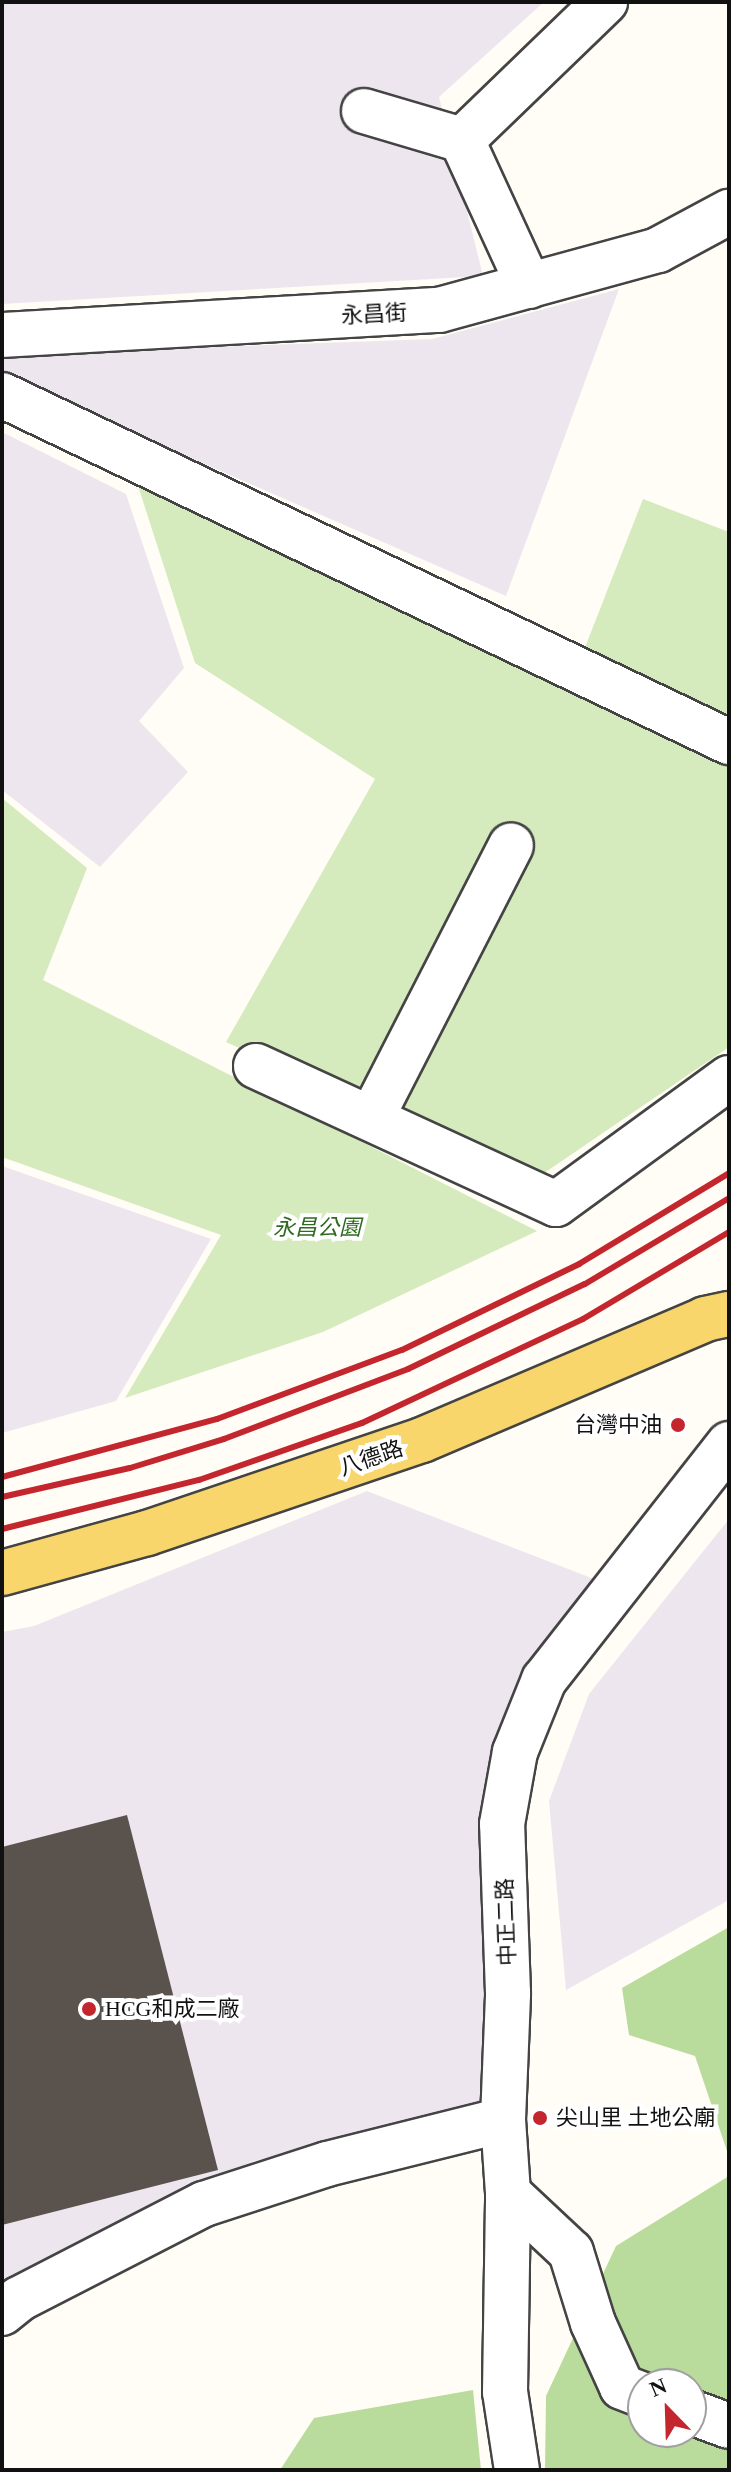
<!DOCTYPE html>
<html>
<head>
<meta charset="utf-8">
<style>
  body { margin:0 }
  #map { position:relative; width:731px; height:2472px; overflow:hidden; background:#fffdf5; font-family:"Times New Roman","Noto Sans TC",serif }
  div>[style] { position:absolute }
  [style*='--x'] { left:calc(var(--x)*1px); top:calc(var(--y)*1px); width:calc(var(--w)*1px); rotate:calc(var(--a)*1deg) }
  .industrial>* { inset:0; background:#eee6ef }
  .green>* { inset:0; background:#d5ebbd }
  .forest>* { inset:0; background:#b9dc9c }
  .building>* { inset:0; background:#5a524d }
  .roads { filter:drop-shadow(2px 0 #444) drop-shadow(-2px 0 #444) drop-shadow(0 2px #444) drop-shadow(0 -2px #444) }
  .minor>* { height:44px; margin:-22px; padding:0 22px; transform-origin:22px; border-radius:22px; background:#fff }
  .major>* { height:44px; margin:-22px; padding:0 22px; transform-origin:22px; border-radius:22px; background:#f9d66b }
  .rail>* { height:6px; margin:-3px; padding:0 3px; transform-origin:3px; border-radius:3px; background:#c4262e }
  .dots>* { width:22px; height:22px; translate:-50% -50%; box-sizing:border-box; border:4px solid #fff; border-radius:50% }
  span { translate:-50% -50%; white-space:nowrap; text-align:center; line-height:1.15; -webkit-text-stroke:8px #fff; paint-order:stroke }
  .street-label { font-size:22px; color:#111 }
  .park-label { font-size:22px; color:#2f6b1f; font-style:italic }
  .poi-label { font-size:22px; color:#111 }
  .right { translate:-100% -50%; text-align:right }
  .left { translate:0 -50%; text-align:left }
  .frame { position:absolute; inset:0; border:4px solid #111; pointer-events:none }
  .north { position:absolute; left:627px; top:2368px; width:80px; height:80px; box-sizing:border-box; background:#fff; border:2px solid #a0a0a0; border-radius:50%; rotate:337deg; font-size:22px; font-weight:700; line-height:32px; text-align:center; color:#111 }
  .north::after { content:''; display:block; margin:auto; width:28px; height:36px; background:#c4262e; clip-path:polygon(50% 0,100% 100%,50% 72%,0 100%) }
</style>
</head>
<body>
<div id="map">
  <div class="industrial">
    <div style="clip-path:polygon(2px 2px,544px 2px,439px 97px,483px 276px,2px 304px)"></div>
    <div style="clip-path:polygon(619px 289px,506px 596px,2px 375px,2px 355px,432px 339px)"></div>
    <div style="clip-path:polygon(2px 432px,126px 494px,184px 668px,139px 721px,188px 772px,100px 867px,2px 790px)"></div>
    <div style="clip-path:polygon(2px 1166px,211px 1239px,116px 1401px,2px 1433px)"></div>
    <div style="clip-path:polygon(367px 1491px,594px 1579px,528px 1689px,485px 2109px,254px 2161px,104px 2237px,2px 2308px,2px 1632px,34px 1626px)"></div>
    <div style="clip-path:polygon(729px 1519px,729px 1900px,566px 1990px,549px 1801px,589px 1694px)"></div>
  </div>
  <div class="green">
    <div style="clip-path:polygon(131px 464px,729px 760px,729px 1047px,531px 1182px,226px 1042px,375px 779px,195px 663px)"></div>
    <div style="clip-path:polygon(643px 499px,729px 532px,729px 728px,584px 650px)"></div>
    <div style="clip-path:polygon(2px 798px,87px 868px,43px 980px,537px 1231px,323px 1332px,125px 1398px,221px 1235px,2px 1157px)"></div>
  </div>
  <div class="forest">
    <div style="clip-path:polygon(729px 1927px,729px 2157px,695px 2056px,629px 2035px,622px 1988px)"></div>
    <div style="clip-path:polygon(evenodd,729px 2176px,729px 2470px,545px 2470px,546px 2396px,616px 2246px,729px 2176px,643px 2384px,691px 2384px,691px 2432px,643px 2432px,643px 2384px)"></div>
    <div style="clip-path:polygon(473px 2390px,481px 2470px,280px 2470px,314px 2418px)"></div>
  </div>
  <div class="building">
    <div style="clip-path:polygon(127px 1815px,218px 2170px,2px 2225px,2px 1847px)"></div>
  </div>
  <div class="roads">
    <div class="minor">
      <div style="--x:364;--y:111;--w:102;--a:16.5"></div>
      <div style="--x:529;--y:286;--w:161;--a:-114.7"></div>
      <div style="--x:462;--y:140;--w:199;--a:-44"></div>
      <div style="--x:2;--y:335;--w:438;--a:-3.3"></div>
      <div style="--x:439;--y:310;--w:227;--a:-15.3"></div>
      <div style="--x:658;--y:250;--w:81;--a:-28.2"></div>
      <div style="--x:2;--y:395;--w:806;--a:25.52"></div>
      <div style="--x:256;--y:1066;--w:330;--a:24.7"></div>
      <div style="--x:556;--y:1204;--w:214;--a:-36.1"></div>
      <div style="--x:372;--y:1117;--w:305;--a:-62.9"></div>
      <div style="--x:508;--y:2193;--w:86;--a:43.1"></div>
      <div style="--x:571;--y:2252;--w:74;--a:72.8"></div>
      <div style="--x:593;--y:2323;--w:70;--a:65.6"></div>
      <div style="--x:622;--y:2387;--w:22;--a:21"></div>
      <div style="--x:2;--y:2313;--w:22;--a:-39"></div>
      <div style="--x:19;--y:2299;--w:208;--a:-27.2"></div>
      <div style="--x:204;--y:2204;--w:129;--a:-18"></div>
      <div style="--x:327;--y:2164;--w:181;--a:-14"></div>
      <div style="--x:691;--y:2412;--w:40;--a:20.2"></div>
      <div style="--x:517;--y:2470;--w:79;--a:-98.7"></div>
      <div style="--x:505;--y:2392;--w:199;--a:-89.1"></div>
      <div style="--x:508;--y:2193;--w:73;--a:-93.9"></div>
      <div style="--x:503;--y:2120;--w:127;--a:-87.7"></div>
      <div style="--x:508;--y:1993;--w:169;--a:-92"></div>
      <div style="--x:502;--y:1824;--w:73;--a:-79.8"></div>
      <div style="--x:515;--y:1752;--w:78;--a:-68.1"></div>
      <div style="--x:544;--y:1680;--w:300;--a:-51.9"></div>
    </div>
    <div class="major">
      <div style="--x:2;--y:1573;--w:150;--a:-15.4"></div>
      <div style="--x:147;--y:1533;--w:290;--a:-18.7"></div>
      <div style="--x:422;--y:1440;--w:308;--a:-23.1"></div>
      <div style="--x:705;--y:1319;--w:25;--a:-12"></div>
    </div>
  </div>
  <div class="rail">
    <div style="--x:2;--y:1477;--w:223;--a:-15.1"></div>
    <div style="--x:217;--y:1419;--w:197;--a:-20.5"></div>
    <div style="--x:402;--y:1350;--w:197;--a:-25.9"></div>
    <div style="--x:579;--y:1264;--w:175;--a:-31.2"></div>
    <div style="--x:2;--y:1497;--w:131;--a:-12.8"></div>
    <div style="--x:130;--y:1468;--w:98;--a:-17.1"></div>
    <div style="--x:224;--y:1439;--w:197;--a:-20.8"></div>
    <div style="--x:408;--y:1369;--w:196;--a:-25.7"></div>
    <div style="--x:585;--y:1284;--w:168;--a:-30.8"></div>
    <div style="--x:2;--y:1529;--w:203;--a:-14"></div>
    <div style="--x:199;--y:1480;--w:173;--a:-19.3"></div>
    <div style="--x:362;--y:1423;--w:244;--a:-25.2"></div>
    <div style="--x:583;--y:1319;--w:170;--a:-30.8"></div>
  </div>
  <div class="dots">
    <div style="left:678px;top:1425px;background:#c4262e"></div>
    <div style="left:89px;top:2009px;background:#c4262e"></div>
    <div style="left:540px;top:2118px;background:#c4262e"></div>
  </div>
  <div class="street-label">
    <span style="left:374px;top:314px;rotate:-3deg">永昌街</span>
    <span style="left:371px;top:1458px;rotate:-19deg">八德路</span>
    <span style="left:506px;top:1922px;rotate:-92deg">中正二路</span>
  </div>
  <div class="park-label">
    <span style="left:317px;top:1228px">永昌公園</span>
  </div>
  <div class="poi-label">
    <span class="right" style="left:662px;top:1425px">台灣中油</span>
    <span class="left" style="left:105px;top:2009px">HCG和成二廠</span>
    <span class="left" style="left:556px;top:2118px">尖山里 土地公廟</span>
  </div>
  <div class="frame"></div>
  <div class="north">N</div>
</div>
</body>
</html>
